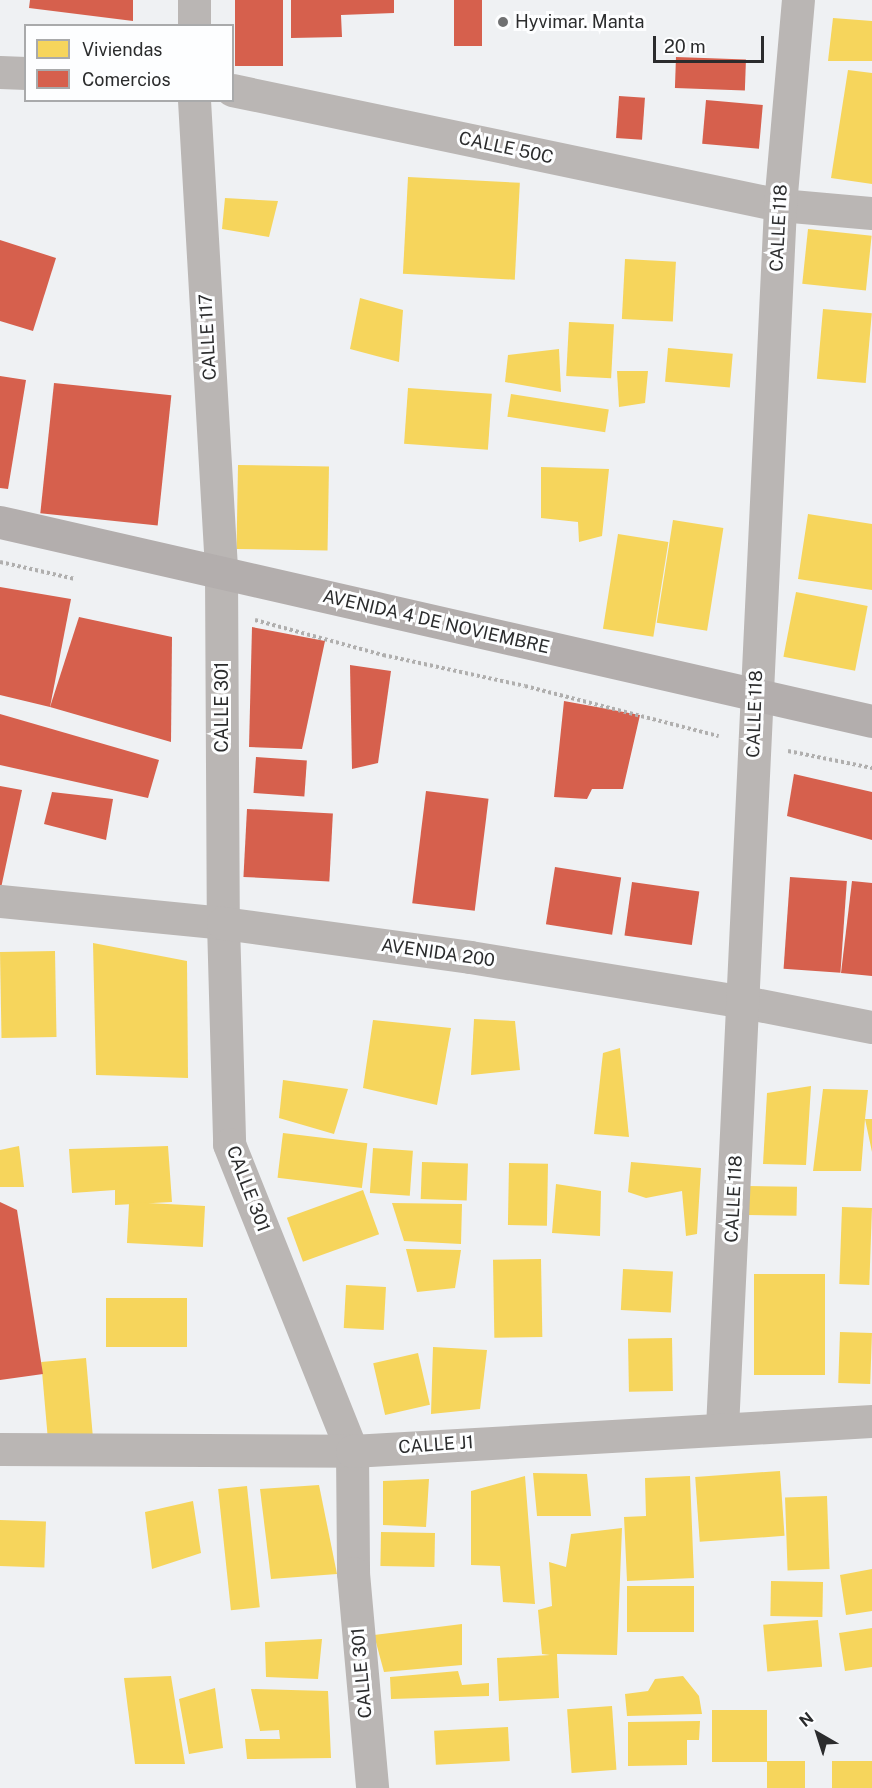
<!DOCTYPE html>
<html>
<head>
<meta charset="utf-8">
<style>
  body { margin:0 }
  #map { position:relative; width:872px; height:1788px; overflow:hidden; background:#eff1f3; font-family:"Public Sans",sans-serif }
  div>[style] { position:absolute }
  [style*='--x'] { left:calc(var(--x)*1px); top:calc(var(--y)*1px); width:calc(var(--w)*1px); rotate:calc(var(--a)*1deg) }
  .homes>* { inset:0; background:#f6d55c; transform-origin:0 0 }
  .shops>* { inset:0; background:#d6604d; transform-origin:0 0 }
  .path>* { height:4px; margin-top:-2px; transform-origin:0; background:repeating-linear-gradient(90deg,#b0afae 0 3px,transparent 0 6px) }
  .minor>* { height:33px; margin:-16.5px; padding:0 16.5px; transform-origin:16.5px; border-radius:16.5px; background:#bab6b4 }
  .major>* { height:33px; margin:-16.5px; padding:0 16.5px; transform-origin:16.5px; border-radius:16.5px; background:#b3aead }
  .dots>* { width:16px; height:16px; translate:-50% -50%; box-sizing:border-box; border:3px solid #fdfeff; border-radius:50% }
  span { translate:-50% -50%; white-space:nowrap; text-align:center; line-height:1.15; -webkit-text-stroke:6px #fdfeff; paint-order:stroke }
  .poi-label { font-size:18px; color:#2b2c2d }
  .left { translate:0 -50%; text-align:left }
  .street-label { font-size:18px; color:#2b2c2d }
  .legend { position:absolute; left:24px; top:24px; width:210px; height:78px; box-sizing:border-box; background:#fdfeff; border:2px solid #a9aaab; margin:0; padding:8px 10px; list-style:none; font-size:18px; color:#2b2c2d }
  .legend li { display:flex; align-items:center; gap:12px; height:30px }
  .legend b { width:30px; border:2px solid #a9aaab }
  .north { position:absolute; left:788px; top:1704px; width:60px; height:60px; -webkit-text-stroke:4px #fdfeff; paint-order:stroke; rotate:321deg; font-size:16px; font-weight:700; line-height:24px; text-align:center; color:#2b2c2d }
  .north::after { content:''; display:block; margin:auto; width:21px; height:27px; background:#2b2c2d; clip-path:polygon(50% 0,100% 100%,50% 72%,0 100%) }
  .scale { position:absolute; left:653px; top:36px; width:111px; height:27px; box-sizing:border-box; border:3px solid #2b2c2d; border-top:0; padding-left:8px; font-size:18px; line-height:21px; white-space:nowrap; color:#2b2c2d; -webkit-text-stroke:4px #fdfeff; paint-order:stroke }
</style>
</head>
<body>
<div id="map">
  <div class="homes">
    <div style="clip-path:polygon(833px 18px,872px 21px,872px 61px,828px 61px)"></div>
    <div style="clip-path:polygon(848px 70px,872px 73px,872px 184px,831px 178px)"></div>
    <div style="left:408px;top:177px;width:112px;height:97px;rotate:3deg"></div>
    <div style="clip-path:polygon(225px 198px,278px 201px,269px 237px,222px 229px)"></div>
    <div style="left:808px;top:229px;width:64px;height:55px;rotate:6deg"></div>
    <div style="left:625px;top:259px;width:51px;height:60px;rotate:3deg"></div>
    <div style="clip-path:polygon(360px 298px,403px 310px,399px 362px,350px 349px)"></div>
    <div style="left:823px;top:309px;width:49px;height:70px;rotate:5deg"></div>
    <div style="left:569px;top:322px;width:45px;height:54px;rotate:3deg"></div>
    <div style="left:668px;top:348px;width:65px;height:34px;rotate:5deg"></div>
    <div style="clip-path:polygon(559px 349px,561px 392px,505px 382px,508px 355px)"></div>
    <div style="clip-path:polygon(617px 371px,648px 371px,645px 403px,619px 407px)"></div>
    <div style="left:408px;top:388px;width:84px;height:56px;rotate:4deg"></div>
    <div style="left:511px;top:394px;width:99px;height:23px;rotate:9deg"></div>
    <div style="left:238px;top:465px;width:91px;height:84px;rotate:1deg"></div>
    <div style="clip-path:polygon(541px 467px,609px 469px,602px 536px,579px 542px,578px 522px,541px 518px)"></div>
    <div style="clip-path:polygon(808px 514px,872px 524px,872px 590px,798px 579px)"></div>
    <div style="left:673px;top:520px;width:51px;height:104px;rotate:9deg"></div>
    <div style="left:618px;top:534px;width:51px;height:96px;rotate:9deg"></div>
    <div style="left:796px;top:592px;width:73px;height:66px;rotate:11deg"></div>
    <div style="clip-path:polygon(93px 943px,187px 961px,188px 1078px,96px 1075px)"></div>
    <div style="left:55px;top:951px;width:86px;height:55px;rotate:89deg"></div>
    <div style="clip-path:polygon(474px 1019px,515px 1021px,520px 1070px,471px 1075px)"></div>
    <div style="clip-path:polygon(373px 1020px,451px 1028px,437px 1105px,363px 1088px)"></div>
    <div style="clip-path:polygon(620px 1048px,629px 1137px,594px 1134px,603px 1053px)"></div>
    <div style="clip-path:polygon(283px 1080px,348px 1089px,334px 1134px,279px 1118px)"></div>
    <div style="clip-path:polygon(811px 1086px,806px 1165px,763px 1164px,767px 1093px)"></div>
    <div style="clip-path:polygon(823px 1089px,868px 1090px,865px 1119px,872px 1119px,872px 1152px,865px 1119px,861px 1171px,813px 1171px)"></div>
    <div style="left:283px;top:1133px;width:85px;height:45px;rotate:7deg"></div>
    <div style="clip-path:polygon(19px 1146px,24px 1187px,0 1187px,0 1150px)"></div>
    <div style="clip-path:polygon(168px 1146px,172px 1202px,115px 1205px,115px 1190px,72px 1193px,69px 1149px)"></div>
    <div style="left:373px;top:1148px;width:40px;height:45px;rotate:4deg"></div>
    <div style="left:422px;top:1162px;width:46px;height:37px;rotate:2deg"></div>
    <div style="clip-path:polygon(631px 1162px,701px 1168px,697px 1234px,686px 1236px,682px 1191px,646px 1198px,628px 1192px)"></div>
    <div style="left:509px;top:1163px;width:39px;height:62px;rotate:1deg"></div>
    <div style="clip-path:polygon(556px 1184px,601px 1191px,600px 1236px,552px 1233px)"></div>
    <div style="left:748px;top:1186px;width:49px;height:29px;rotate:1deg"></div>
    <div style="left:363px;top:1190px;width:47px;height:81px;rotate:70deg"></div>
    <div style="clip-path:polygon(392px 1203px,462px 1204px,461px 1244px,404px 1241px)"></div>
    <div style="left:205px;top:1206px;width:41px;height:76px;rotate:93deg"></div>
    <div style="left:842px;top:1207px;width:30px;height:77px;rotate:2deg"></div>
    <div style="clip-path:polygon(406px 1249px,461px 1250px,455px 1288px,417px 1292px)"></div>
    <div style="left:541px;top:1259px;width:78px;height:48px;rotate:89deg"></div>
    <div style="left:623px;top:1269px;width:50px;height:41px;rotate:3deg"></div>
    <div style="left:754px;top:1274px;width:71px;height:101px"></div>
    <div style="left:346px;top:1285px;width:40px;height:43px;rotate:3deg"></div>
    <div style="left:106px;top:1298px;width:81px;height:49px"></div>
    <div style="left:840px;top:1332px;width:32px;height:51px;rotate:2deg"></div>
    <div style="left:672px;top:1338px;width:53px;height:44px;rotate:89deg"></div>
    <div style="clip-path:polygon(433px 1347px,487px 1350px,480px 1409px,431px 1414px)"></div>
    <div style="left:418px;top:1353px;width:53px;height:46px;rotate:77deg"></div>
    <div style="left:86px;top:1358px;width:77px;height:45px;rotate:85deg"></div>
    <div style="left:780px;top:1471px;width:65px;height:85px;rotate:86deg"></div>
    <div style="clip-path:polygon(533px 1473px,587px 1474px,591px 1516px,537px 1516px)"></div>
    <div style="clip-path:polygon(525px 1476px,535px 1604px,503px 1602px,500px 1566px,471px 1565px,471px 1491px)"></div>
    <div style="clip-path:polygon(690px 1476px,694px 1578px,627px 1581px,624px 1517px,646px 1516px,645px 1478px)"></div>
    <div style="clip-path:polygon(429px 1479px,426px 1527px,383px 1525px,383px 1481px)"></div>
    <div style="clip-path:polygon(319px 1485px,337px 1574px,271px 1579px,260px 1489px)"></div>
    <div style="left:247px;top:1486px;width:122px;height:29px;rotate:84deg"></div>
    <div style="left:827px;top:1496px;width:73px;height:42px;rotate:88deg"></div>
    <div style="clip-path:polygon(193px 1501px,201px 1553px,152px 1569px,145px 1512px)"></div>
    <div style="left:0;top:1520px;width:46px;height:46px;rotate:2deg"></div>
    <div style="clip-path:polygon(622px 1528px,617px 1655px,557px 1654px,559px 1698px,499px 1701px,497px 1658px,550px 1655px,542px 1654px,538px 1610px,552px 1606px,549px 1562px,566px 1567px,571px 1534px)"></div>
    <div style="left:381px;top:1532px;width:54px;height:34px;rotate:1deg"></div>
    <div style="clip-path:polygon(872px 1569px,872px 1611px,846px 1615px,840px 1575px)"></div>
    <div style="left:771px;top:1581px;width:52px;height:35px;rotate:1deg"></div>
    <div style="left:694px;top:1586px;width:46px;height:67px;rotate:90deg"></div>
    <div style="left:818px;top:1620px;width:47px;height:55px;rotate:85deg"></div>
    <div style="clip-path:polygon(462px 1624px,462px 1665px,384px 1672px,374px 1635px)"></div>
    <div style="clip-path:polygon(872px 1628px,872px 1667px,845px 1671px,839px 1633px)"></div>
    <div style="clip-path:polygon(322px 1639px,318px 1679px,266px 1677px,265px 1642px)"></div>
    <div style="clip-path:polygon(458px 1671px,462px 1685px,489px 1683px,489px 1696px,391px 1699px,390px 1677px)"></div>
    <div style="clip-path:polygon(171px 1676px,185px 1764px,135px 1764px,124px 1678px)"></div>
    <div style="clip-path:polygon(683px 1676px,699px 1696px,702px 1714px,627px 1716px,625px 1694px,648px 1691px,655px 1679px)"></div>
    <div style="clip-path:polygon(215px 1688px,223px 1748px,189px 1754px,179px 1699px)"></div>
    <div style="clip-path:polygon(251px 1689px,328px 1691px,331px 1758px,247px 1759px,245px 1739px,280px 1739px,279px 1730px,260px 1731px)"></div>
    <div style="left:612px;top:1706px;width:64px;height:45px;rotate:86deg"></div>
    <div style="left:712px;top:1710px;width:55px;height:52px"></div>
    <div style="clip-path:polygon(700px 1721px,699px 1740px,687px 1740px,687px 1765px,628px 1766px,628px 1722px)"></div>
    <div style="left:508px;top:1727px;width:34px;height:74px;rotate:87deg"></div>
    <div style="left:767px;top:1761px;width:38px;height:27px"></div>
    <div style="left:872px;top:1761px;width:27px;height:40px;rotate:90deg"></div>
  </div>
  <div class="shops">
    <div style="clip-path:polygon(30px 0,133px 0,133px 21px,29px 8px)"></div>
    <div style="left:235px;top:0;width:48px;height:66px"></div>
    <div style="clip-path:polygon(291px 0,394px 0,394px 13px,341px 15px,342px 37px,291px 38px)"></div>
    <div style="left:454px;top:0;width:28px;height:46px"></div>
    <div style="left:676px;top:57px;width:70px;height:31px;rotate:2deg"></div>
    <div style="left:619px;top:96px;width:26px;height:42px;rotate:4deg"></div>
    <div style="left:706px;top:100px;width:57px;height:44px;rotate:5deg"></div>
    <div style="clip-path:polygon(0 240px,56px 258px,33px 331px,0 321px)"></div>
    <div style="clip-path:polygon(0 376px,26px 380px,8px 489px,0 488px)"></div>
    <div style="left:54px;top:383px;width:118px;height:131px;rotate:6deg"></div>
    <div style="clip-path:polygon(0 587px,71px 599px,50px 707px,0 695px)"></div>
    <div style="clip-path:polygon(79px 617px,172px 637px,171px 742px,50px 707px)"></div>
    <div style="clip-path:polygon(252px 627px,325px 641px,302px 749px,249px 747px)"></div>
    <div style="clip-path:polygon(350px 665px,391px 671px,378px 763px,352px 769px)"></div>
    <div style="clip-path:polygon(564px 701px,640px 715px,623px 789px,592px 789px,587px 799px,554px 797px)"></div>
    <div style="clip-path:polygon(0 714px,159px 760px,148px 798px,0 765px)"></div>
    <div style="left:256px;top:757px;width:51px;height:36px;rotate:4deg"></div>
    <div style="clip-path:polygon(794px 774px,872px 792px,872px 840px,787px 816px)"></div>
    <div style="clip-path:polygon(0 786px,22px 790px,1px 888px,0 888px)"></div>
    <div style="left:426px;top:791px;width:63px;height:113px;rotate:7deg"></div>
    <div style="clip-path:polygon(52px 792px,113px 799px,106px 840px,44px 824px)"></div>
    <div style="left:247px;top:809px;width:86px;height:68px;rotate:3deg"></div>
    <div style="left:555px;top:867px;width:67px;height:58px;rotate:9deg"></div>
    <div style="left:790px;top:877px;width:57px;height:92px;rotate:4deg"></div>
    <div style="clip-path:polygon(852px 881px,872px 883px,872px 976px,841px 973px)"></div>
    <div style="left:632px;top:882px;width:68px;height:54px;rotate:8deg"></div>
    <div style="clip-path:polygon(0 1202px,17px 1210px,43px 1374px,0 1380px)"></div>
  </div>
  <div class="path">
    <div style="--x:0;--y:562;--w:77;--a:12.8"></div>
    <div style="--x:255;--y:620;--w:133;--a:15.3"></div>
    <div style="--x:383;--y:655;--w:145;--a:12.3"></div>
    <div style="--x:525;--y:686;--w:200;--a:14.5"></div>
    <div style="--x:788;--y:751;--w:86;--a:11.4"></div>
  </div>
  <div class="minor">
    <div style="--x:194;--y:26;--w:26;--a:-90"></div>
    <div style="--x:0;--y:72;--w:26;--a:2"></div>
    <div style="--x:232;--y:90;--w:560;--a:11.85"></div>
    <div style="--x:780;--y:205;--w:92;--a:5"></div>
    <div style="--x:194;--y:100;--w:474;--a:86.7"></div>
    <div style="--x:221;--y:573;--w:350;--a:89.7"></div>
    <div style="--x:223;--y:923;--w:221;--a:88.4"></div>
    <div style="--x:229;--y:1144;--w:331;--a:68.2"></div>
    <div style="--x:352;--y:1451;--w:122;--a:89.5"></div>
    <div style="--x:353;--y:1573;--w:216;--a:84.9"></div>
    <div style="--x:0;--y:901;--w:224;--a:5.6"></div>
    <div style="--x:223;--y:923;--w:249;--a:7.8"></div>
    <div style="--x:470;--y:957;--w:278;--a:9.3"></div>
    <div style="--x:744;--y:1002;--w:130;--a:11.1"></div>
    <div style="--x:722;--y:1428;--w:1224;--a:-87.28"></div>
    <div style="--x:780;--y:205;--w:206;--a:-85"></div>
    <div style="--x:0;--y:1449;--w:352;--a:0.3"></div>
    <div style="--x:352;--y:1451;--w:521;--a:-3.3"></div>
  </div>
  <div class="major">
    <div style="--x:0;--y:522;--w:894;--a:12.86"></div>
  </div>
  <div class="dots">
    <div style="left:503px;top:22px;background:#707172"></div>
  </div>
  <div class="poi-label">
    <span class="left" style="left:515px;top:22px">Hyvimar. Manta</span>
  </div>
  <div class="street-label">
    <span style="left:506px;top:148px;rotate:12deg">CALLE 50C</span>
    <span style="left:779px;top:228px;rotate:-87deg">CALLE 118</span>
    <span style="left:208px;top:337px;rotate:-93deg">CALLE 117</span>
    <span style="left:436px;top:622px;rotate:13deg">AVENIDA 4 DE NOVIEMBRE</span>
    <span style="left:222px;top:707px;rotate:-90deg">CALLE 301</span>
    <span style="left:755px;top:714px;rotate:-88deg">CALLE 118</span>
    <span style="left:438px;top:953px;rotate:8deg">AVENIDA 200</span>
    <span style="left:248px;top:1189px;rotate:69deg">CALLE 301</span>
    <span style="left:734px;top:1199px;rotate:-87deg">CALLE 118</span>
    <span style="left:436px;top:1445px;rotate:-4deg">CALLE J1</span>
    <span style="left:362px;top:1673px;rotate:-95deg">CALLE 301</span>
  </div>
  <ul class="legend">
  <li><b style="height:16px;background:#f6d55c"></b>Viviendas</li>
  <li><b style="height:16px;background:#d6604d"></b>Comercios</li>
  </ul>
  <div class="north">N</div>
  <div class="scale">20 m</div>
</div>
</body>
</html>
